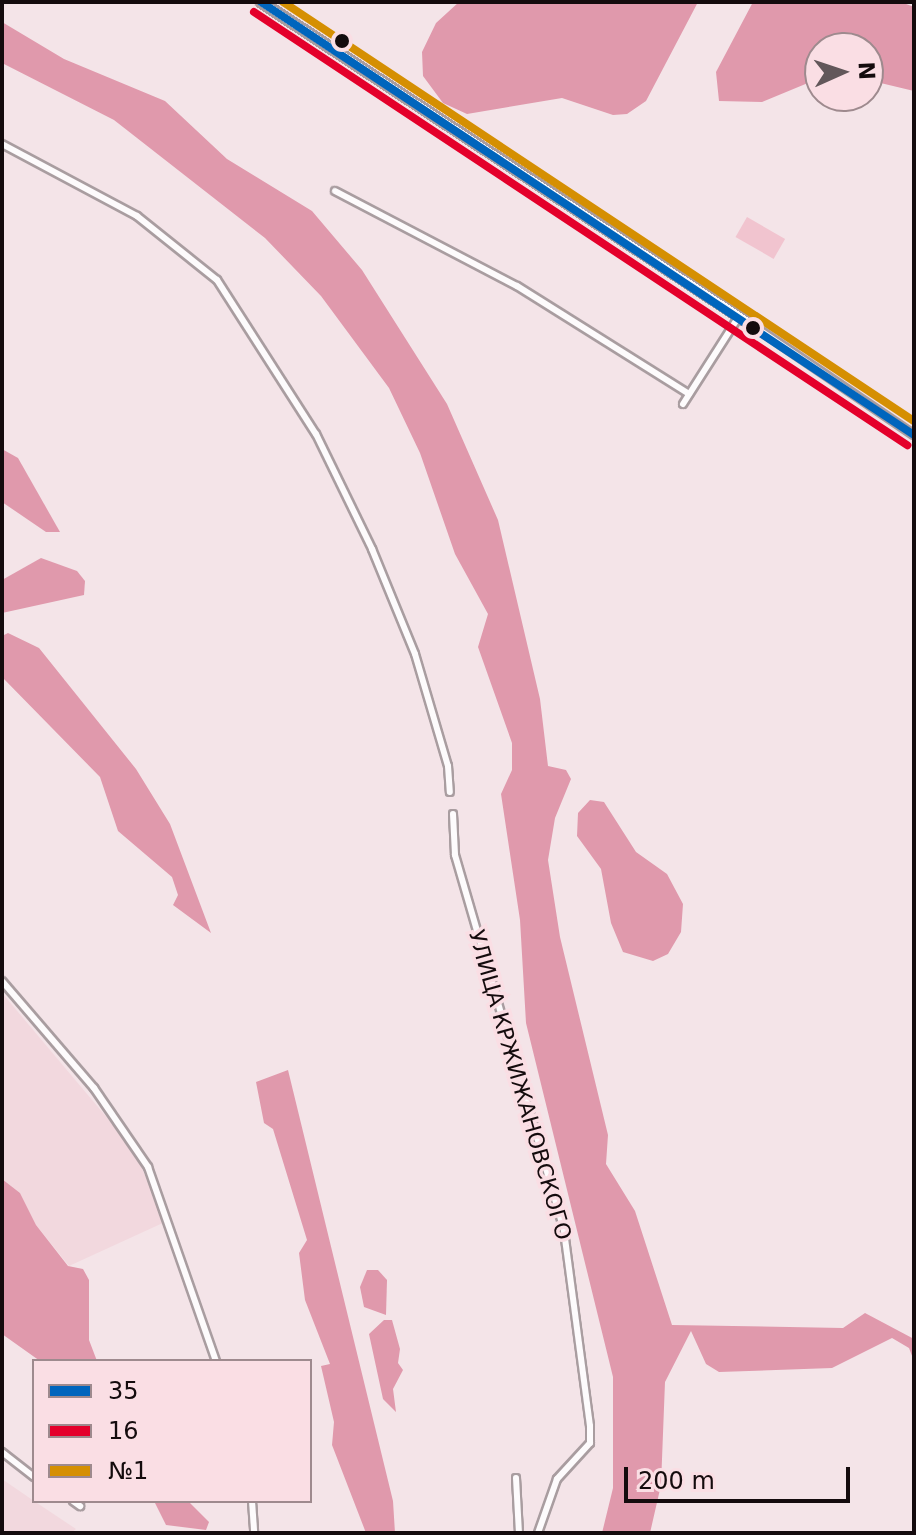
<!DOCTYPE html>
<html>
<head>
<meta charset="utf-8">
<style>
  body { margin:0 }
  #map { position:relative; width:916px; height:1535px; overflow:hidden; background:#f4e4e8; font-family:"DejaVu Sans",sans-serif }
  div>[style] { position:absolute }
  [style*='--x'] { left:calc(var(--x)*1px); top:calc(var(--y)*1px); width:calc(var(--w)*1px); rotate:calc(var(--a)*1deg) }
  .built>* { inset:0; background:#f2d8de }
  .green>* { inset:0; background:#f1c4cf; transform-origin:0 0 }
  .water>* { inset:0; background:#e099ac }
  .roads { filter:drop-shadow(2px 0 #a99da0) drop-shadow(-2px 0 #a99da0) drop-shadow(0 2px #a99da0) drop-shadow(0 -2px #a99da0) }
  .street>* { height:6px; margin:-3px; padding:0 3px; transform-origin:3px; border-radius:3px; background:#fdfbfc }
  .secondary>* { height:8px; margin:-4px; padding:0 4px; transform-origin:4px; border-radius:4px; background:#fdfbfc }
  .bus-1>* { height:8px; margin:-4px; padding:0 4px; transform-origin:4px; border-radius:4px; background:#0065bd }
  .bus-2>* { height:8px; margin:-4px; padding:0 4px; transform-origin:4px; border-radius:4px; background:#e4002b }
  .bus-3>* { height:8px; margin:-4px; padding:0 4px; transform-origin:4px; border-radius:4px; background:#d58f02 }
  .dots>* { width:22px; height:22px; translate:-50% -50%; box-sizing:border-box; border:4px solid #fadee4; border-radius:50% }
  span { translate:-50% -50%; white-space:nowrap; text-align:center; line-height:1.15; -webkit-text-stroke:7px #fadee4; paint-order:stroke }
  .street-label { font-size:22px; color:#140b0d }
  .frame { position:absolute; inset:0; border:4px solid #140b0d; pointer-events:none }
  .legend { position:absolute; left:32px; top:1359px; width:280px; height:144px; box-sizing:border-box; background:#fadee4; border:2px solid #9e8a8e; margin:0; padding:10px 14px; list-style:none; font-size:24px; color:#140b0d }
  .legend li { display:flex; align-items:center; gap:16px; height:40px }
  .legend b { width:40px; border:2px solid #9e8a8e }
  .north { position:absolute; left:804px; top:32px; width:80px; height:80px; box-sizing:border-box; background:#fadee4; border:2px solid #9e8a8e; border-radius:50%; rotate:87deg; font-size:22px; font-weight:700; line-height:32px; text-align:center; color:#140b0d }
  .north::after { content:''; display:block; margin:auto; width:28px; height:36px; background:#62575a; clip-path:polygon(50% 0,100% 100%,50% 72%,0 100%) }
  .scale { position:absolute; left:624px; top:1467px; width:226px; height:36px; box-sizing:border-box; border:4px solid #140b0d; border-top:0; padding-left:10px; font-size:24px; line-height:28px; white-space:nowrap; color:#140b0d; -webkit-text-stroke:6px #fadee4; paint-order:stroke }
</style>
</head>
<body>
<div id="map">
  <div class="built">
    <div style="clip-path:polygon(2px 993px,114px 1126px,140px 1164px,165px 1222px,69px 1266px,36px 1225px,20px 1193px,2px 1179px)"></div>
    <div style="clip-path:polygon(2px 1479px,34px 1501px,76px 1529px,71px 1533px,2px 1533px)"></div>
  </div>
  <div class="green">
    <div style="left:747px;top:217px;width:44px;height:23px;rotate:30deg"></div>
  </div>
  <div class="water">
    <div style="clip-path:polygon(459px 2px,698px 2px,646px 101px,627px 114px,613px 115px,562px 98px,467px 114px,443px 103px,423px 76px,422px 52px,436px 23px)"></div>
    <div style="clip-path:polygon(753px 2px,901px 2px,914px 7px,914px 91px,868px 80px,868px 48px,820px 48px,820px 78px,762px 102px,719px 101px,716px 72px)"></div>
    <div style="clip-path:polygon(2px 22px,64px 59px,165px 101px,227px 159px,312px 211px,362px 270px,447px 404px,498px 520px,540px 699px,548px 766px,566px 770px,571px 779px,555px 818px,548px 860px,560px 937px,608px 1135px,606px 1164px,635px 1211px,672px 1325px,843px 1328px,865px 1313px,914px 1339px,914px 1361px,909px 1348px,892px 1338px,832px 1368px,719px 1372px,706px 1364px,691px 1331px,665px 1382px,661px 1485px,650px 1533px,602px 1533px,613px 1488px,613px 1377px,526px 1023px,520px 920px,501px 794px,512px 770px,512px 743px,478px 647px,488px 614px,455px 554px,420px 453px,389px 388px,321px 296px,265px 238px,114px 120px,2px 63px)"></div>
    <div style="clip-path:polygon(2px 449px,18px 458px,60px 532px,46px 532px,2px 502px)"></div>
    <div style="clip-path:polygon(41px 558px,77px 571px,85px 581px,84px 595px,2px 613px,2px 580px)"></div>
    <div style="clip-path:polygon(8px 633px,39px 648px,136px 769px,170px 824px,211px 933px,173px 905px,178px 895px,172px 877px,118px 831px,100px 777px,2px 677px,2px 636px)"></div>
    <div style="clip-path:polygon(590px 800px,604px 802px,636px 852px,667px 874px,683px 904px,681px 932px,668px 954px,653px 961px,623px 952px,611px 923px,601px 869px,577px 836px,578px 813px)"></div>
    <div style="clip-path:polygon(288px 1070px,393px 1501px,395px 1533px,366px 1533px,332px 1445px,334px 1422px,321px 1366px,330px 1364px,305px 1300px,299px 1253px,307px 1240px,273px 1129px,264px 1123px,256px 1082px)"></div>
    <div style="clip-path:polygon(2px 1179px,20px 1193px,36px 1225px,68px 1266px,83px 1269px,89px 1280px,89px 1340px,97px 1361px,40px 1361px,2px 1334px)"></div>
    <div style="clip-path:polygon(367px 1270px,378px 1270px,387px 1280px,386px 1315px,364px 1307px,360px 1287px)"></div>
    <div style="clip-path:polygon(384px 1320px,392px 1320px,400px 1349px,398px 1363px,403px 1370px,393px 1389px,396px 1412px,383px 1399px,369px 1334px)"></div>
    <div style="clip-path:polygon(154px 1501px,188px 1501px,209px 1522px,206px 1530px,166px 1525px)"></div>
  </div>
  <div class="roads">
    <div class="street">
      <div style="--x:2;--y:144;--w:153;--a:28.1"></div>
      <div style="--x:137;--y:216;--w:102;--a:38.7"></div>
      <div style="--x:217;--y:280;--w:183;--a:57.3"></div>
      <div style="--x:316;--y:434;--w:128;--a:64"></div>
      <div style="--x:372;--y:549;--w:113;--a:67.7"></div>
      <div style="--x:415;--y:654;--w:117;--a:73.6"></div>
      <div style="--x:448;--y:766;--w:26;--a:86"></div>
      <div style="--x:335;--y:191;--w:205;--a:27.6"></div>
      <div style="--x:517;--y:286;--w:203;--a:32.1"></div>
      <div style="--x:749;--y:323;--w:199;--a:34.2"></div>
      <div style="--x:683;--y:404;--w:104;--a:-57.5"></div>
      <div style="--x:453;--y:814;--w:41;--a:87.2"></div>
      <div style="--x:455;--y:855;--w:391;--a:73.8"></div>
      <div style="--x:564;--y:1231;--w:197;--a:82.4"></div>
      <div style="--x:590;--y:1426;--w:17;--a:90"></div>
      <div style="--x:590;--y:1443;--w:49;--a:132.5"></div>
      <div style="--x:557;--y:1479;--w:57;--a:109.4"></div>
      <div style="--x:2;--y:981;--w:141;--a:49.3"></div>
      <div style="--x:94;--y:1088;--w:96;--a:55.6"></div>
      <div style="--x:148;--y:1167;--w:206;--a:70.7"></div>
      <div style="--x:2;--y:1452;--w:41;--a:38"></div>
      <div style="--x:516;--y:1478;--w:55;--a:86.9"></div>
      <div style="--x:73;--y:1501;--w:9;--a:36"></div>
      <div style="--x:252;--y:1501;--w:32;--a:86"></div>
    </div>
    <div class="secondary">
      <div style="--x:261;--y:2;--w:584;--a:33.34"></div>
    </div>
  </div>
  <div class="bus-1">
    <div style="--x:261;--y:2;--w:784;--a:33.55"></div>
  </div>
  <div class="bus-2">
    <div style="--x:254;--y:12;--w:784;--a:33.55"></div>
  </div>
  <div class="bus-3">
    <div style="--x:283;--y:2;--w:757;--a:33.59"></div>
  </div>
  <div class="dots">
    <div style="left:342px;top:41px;background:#140b0d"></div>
    <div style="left:753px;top:328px;background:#140b0d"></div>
  </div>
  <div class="street-label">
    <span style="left:520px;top:1085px;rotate:74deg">УЛИЦА КРЖИЖАНОВСКОГО</span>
  </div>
  <div class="frame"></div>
  <ul class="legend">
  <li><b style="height:10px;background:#0065bd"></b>35</li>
  <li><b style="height:10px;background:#e4002b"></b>16</li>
  <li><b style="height:10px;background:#d58f02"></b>№1</li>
  </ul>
  <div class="north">N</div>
  <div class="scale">200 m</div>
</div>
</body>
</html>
